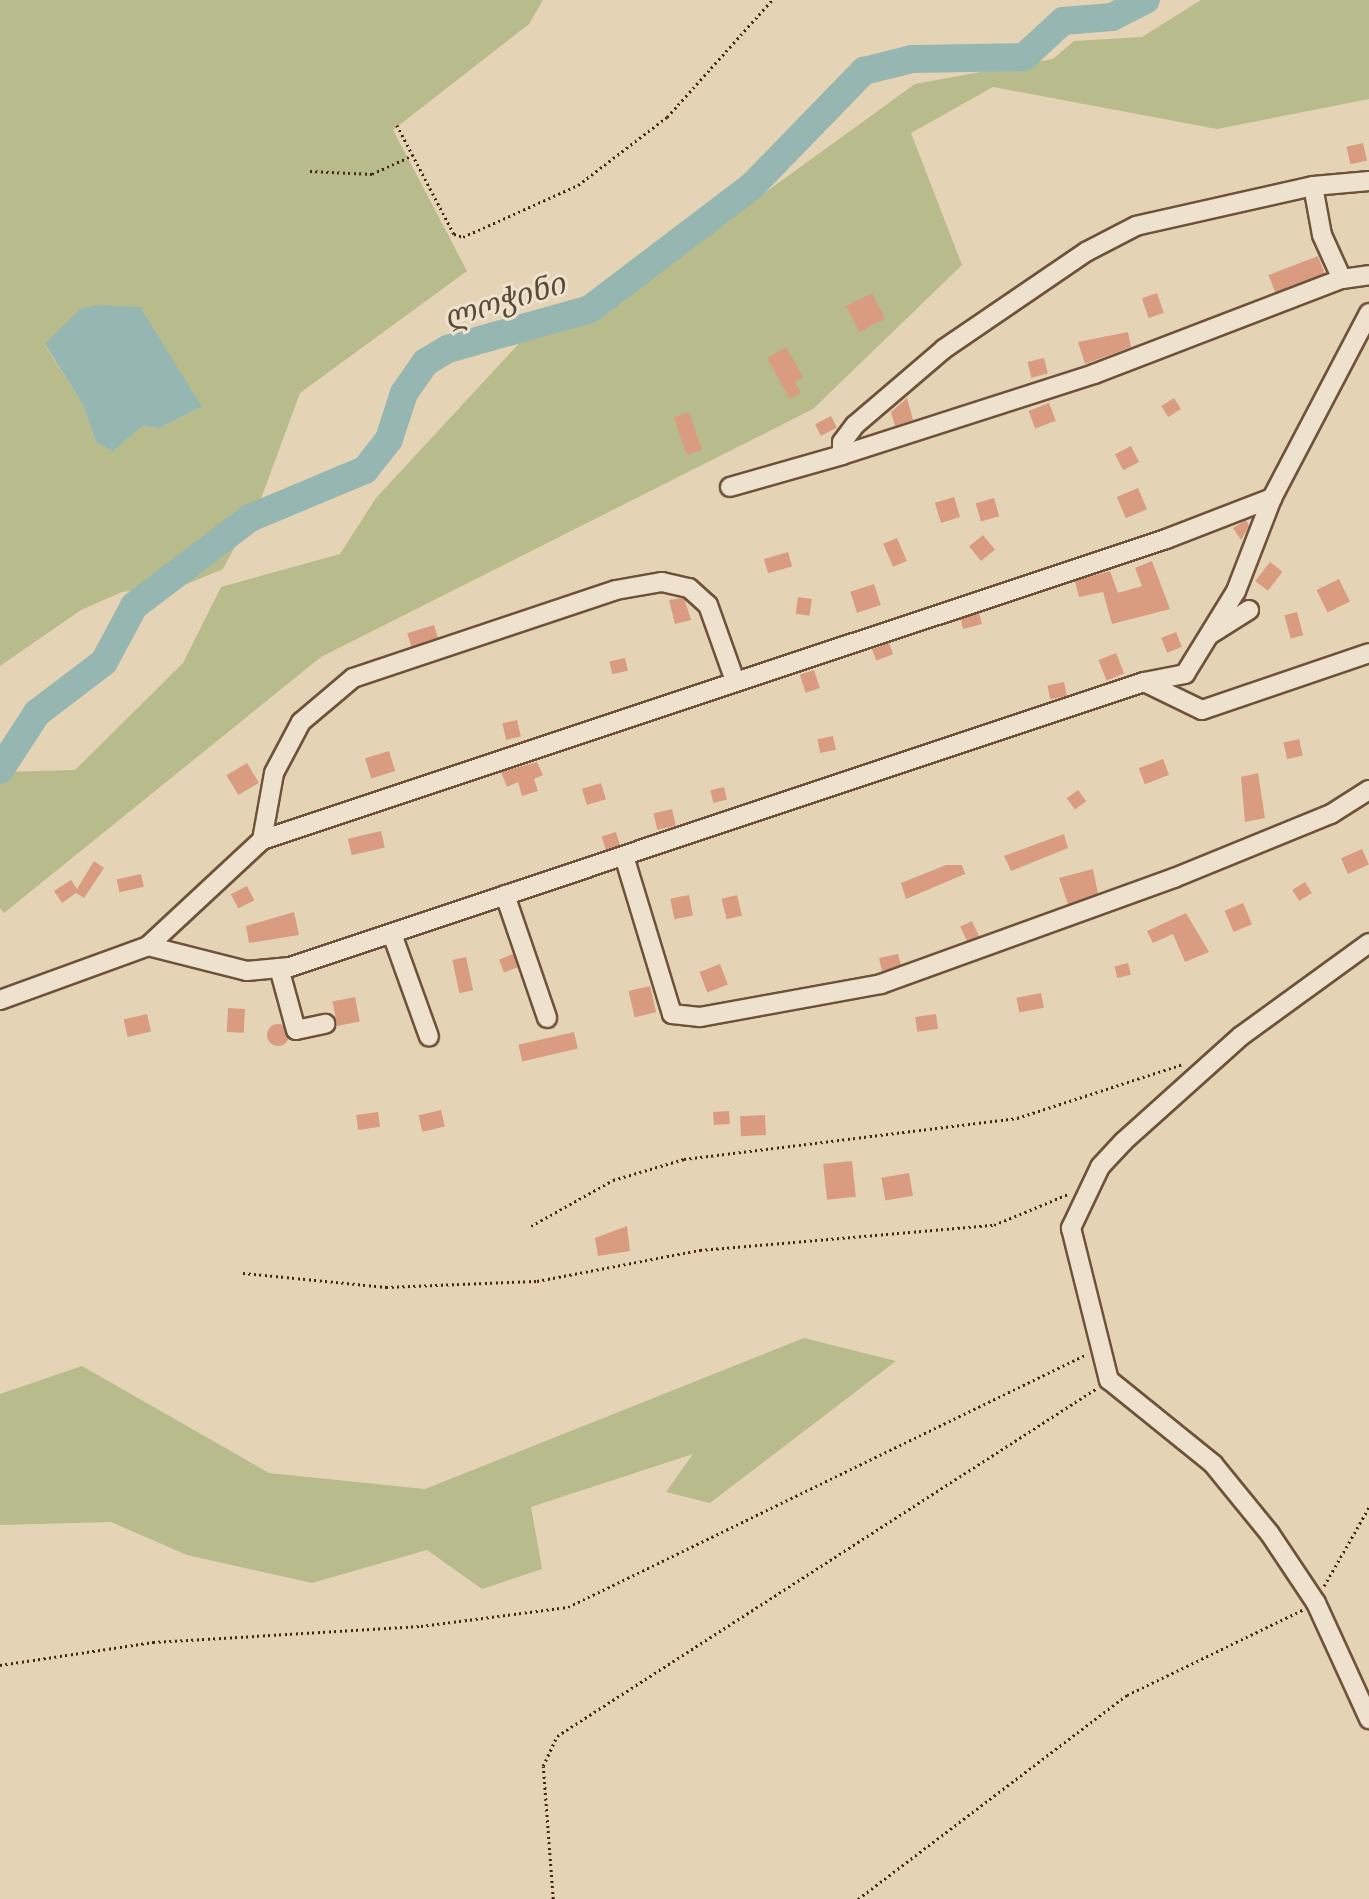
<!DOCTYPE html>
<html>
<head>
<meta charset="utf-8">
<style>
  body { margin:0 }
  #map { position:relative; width:1369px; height:1899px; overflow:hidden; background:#e5d3b5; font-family:"Gentium Book Plus","Noto Serif Georgian",serif }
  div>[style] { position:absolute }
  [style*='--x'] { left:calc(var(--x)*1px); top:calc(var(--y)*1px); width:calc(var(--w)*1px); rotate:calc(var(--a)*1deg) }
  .green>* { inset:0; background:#b8bb8b }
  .water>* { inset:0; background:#96b7b1 }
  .river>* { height:28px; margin:-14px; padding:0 14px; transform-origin:14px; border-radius:14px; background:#96b7b1 }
  .building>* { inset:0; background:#d99c81; transform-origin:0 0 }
  .round { border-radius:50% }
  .path>* { height:2.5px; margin-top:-1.25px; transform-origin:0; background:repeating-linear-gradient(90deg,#462711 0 2px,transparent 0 5.5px) }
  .roads { filter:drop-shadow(2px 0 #6e523a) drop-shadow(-2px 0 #6e523a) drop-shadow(0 2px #6e523a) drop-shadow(0 -2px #6e523a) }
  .minor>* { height:18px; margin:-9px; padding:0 9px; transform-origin:9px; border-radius:9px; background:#eee2cf }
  span { translate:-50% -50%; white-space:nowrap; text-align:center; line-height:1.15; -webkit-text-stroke:6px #eee2cf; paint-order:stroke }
  .water-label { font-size:30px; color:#5a4b39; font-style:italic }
</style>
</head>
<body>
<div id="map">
  <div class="green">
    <div style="clip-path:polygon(evenodd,0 0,543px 0,529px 24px,393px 130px,467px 271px,300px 393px,262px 496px,223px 569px,187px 584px,122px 592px,81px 610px,0 666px,0 0,80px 309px,202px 407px,159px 428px,142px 426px,96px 442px,83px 405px,45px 345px,80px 309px)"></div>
    <div style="clip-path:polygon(1201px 0,1369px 0,1369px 99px,1217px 129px,993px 87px,911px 133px,962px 265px,813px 409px,321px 657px,4px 913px,0 908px,0 772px,75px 770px,183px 663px,221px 587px,340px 554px,376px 498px,527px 335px,596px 315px,915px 84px,1053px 59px,1074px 41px,1142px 37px)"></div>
    <div style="clip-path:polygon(804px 1338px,896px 1361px,710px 1503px,666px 1492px,693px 1454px,531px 1507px,542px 1569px,482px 1589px,427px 1550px,312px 1583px,187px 1555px,111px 1522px,0 1525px,0 1394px,82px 1366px,269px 1473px,425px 1489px)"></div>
  </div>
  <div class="water">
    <div style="clip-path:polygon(98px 305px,140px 307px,202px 407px,159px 428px,142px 426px,113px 451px,96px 442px,83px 405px,45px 344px,80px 309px)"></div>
  </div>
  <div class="river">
    <div style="--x:0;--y:770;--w:68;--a:-57"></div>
    <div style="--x:37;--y:713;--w:84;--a:-37.3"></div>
    <div style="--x:104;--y:662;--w:64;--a:-61.8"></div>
    <div style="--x:134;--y:606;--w:146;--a:-37.2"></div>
    <div style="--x:250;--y:518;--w:125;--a:-22.7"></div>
    <div style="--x:365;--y:470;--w:39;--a:-52"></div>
    <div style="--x:389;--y:439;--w:48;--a:-71.9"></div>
    <div style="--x:404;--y:393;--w:38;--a:-55"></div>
    <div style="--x:426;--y:362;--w:26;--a:-31"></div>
    <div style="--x:448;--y:349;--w:148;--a:-15.7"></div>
    <div style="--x:590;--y:309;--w:203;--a:-37.2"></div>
    <div style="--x:752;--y:186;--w:161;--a:-45.8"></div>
    <div style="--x:864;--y:71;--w:49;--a:-14"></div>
    <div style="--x:912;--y:59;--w:112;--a:-1"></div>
    <div style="--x:1024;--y:57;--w:53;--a:-42.7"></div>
    <div style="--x:1063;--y:21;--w:49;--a:-4.7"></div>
    <div style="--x:1112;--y:17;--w:38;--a:-27"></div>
  </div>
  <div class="building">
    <div style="left:1363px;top:143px;width:18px;height:17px;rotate:77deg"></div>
    <div style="left:1318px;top:256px;width:19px;height:53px;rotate:69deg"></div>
    <div style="left:872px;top:293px;width:29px;height:29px;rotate:63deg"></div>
    <div style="left:1157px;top:293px;width:21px;height:16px;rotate:71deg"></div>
    <div style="clip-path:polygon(1128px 332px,1131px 347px,1085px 364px,1078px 342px)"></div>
    <div style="clip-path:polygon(786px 347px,803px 377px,795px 382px,801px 393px,790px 399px,767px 358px)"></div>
    <div style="left:1044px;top:358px;width:16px;height:17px;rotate:76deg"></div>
    <div style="clip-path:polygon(907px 398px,913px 420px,895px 426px,891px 412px)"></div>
    <div style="left:1174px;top:398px;width:13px;height:15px;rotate:58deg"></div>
    <div style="left:1049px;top:403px;width:19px;height:22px;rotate:69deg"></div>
    <div style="left:689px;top:412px;width:40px;height:16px;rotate:71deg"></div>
    <div style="left:831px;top:416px;width:13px;height:18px;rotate:63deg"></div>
    <div style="left:1131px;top:446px;width:18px;height:18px;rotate:63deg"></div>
    <div style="left:1138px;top:488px;width:23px;height:23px;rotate:67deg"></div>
    <div style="left:954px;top:497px;width:21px;height:20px;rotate:73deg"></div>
    <div style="left:994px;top:498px;width:19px;height:19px;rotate:74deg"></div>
    <div style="clip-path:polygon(1246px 520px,1249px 526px,1241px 540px,1233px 528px)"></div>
    <div style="left:983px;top:535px;width:19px;height:18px;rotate:51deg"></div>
    <div style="left:897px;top:538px;width:25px;height:15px;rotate:67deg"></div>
    <div style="left:788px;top:552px;width:15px;height:25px;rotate:74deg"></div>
    <div style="clip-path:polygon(1152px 561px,1170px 609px,1112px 624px,1103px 592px,1079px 597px,1075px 581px,1110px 571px,1118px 593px,1142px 586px,1135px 568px)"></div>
    <div style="left:1270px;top:562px;width:16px;height:24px;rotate:38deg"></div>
    <div style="left:1339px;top:579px;width:25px;height:25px;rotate:64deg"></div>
    <div style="left:874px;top:584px;width:22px;height:25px;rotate:72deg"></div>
    <div style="left:798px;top:597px;width:14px;height:17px;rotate:8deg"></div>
    <div style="clip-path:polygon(684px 598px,691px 620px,675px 624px,669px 600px)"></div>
    <div style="left:1297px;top:612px;width:24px;height:13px;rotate:75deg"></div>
    <div style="clip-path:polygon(979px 613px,982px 624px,963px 629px,961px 619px)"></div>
    <div style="left:434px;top:625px;width:14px;height:28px;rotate:73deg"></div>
    <div style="left:1176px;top:632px;width:16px;height:16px;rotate:68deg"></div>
    <div style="left:889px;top:643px;width:12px;height:18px;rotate:70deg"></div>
    <div style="left:1116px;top:653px;width:22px;height:19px;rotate:68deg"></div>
    <div style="left:625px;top:658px;width:13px;height:16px;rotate:77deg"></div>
    <div style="left:814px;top:670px;width:19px;height:15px;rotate:72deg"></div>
    <div style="left:1064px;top:682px;width:14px;height:17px;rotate:78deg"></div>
    <div style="left:517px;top:720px;width:17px;height:15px;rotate:77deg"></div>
    <div style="left:833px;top:736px;width:14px;height:16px;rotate:78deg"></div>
    <div style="left:1299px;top:739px;width:17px;height:16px;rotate:77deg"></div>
    <div style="left:389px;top:751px;width:21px;height:25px;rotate:73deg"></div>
    <div style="left:1163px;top:759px;width:17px;height:26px;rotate:69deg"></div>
    <div style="clip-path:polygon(537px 762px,543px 775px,534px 779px,538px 791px,522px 796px,518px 782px,507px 787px,501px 772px)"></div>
    <div style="left:247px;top:763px;width:23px;height:24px;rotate:59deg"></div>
    <div style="clip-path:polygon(1258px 773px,1265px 818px,1245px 822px,1241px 777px)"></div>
    <div style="left:601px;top:783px;width:17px;height:20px;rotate:73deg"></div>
    <div style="left:724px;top:787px;width:13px;height:14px;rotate:77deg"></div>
    <div style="left:1078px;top:790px;width:14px;height:14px;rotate:54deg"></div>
    <div style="left:672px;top:809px;width:17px;height:19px;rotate:77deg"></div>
    <div style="left:381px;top:831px;width:17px;height:34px;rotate:77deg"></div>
    <div style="left:616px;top:832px;width:14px;height:15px;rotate:73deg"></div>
    <div style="clip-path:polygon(1064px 834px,1068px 848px,1011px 871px,1004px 856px)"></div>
    <div style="left:1362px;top:849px;width:17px;height:23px;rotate:66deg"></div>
    <div style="clip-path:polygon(94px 861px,104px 868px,84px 898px,76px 893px,62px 903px,54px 891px,71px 880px,77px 889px)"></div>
    <div style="clip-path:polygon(946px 865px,962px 865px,965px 874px,906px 899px,901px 883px)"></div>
    <div style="clip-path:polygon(1093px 869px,1098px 894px,1068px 904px,1059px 878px)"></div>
    <div style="left:141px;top:874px;width:13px;height:25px;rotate:77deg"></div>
    <div style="left:1305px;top:882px;width:13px;height:15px;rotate:58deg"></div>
    <div style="left:247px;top:886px;width:16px;height:18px;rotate:63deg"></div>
    <div style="left:689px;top:895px;width:21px;height:19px;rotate:79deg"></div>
    <div style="left:737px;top:895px;width:21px;height:16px;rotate:76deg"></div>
    <div style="left:1243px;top:903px;width:23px;height:20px;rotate:67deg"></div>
    <div style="clip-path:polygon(294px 912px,299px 935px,249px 943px,246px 926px)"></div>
    <div style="clip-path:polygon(1186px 913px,1209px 952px,1185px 962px,1173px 934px,1153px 943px,1147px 931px)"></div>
    <div style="left:972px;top:921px;width:17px;height:13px;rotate:65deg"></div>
    <div style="left:513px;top:954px;width:14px;height:15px;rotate:69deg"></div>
    <div style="clip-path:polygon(898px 954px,901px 965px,882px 971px,879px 958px)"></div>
    <div style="left:466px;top:957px;width:34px;height:14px;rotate:78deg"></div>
    <div style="left:1128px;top:963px;width:12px;height:14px;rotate:76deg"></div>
    <div style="left:720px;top:964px;width:22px;height:22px;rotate:69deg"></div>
    <div style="left:650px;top:986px;width:27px;height:22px;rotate:77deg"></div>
    <div style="left:1041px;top:993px;width:15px;height:25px;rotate:79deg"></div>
    <div style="left:355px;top:997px;width:25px;height:23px;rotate:79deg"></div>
    <div style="left:228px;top:1008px;width:17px;height:24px;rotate:3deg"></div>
    <div style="left:147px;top:1014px;width:18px;height:24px;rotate:77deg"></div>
    <div style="left:936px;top:1014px;width:15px;height:21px;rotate:82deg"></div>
    <div class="round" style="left:267px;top:1024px;width:22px;height:22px"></div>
    <div style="left:574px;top:1032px;width:17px;height:57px;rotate:77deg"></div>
    <div style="left:441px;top:1110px;width:17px;height:23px;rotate:77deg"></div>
    <div style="left:729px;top:1111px;width:13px;height:16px;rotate:86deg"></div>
    <div style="left:378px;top:1112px;width:15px;height:22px;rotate:82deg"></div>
    <div style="left:765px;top:1115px;width:20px;height:25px;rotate:87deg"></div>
    <div style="left:852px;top:1161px;width:36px;height:29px;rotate:84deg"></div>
    <div style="left:909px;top:1173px;width:23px;height:28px;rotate:80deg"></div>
    <div style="clip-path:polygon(627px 1226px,630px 1251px,598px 1256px,595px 1238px)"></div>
  </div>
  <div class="path">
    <div style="--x:397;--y:125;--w:123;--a:62.4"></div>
    <div style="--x:454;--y:234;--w:9;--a:18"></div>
    <div style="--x:463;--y:237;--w:126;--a:-24.3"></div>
    <div style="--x:578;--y:185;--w:112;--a:-37.4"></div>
    <div style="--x:667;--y:117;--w:157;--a:-48.1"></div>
    <div style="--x:310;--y:171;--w:62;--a:2.8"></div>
    <div style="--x:372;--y:174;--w:45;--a:-24.9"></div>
    <div style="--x:531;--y:1226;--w:94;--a:-29.3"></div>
    <div style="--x:613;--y:1180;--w:74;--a:-16.5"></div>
    <div style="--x:684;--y:1159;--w:336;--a:-7"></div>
    <div style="--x:1017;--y:1118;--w:175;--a:-18"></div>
    <div style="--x:243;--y:1273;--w:144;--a:5.6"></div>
    <div style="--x:386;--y:1287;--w:151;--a:-2.3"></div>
    <div style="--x:537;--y:1281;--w:166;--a:-10.8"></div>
    <div style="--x:700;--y:1250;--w:295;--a:-4.9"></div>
    <div style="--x:994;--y:1225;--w:80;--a:-22.7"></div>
    <div style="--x:1324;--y:1586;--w:91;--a:-60.3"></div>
    <div style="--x:0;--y:1665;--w:155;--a:-8.5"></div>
    <div style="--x:153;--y:1642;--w:268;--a:-3.4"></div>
    <div style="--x:421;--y:1626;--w:148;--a:-7.4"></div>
    <div style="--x:568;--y:1607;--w:575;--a:-25.99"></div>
    <div style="--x:553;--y:1899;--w:133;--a:-94.3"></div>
    <div style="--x:543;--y:1766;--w:33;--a:-65"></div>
    <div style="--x:557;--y:1736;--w:642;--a:-32.8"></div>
    <div style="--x:858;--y:1899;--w:338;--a:-37.2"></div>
    <div style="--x:1127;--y:1695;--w:195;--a:-25.9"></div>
  </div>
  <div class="roads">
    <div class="minor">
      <div style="--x:1369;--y:181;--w:56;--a:174.9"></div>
      <div style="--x:1313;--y:186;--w:181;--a:167.3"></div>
      <div style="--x:1136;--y:226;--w:56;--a:152.5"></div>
      <div style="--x:1086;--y:252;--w:172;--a:145.7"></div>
      <div style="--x:944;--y:349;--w:117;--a:139.5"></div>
      <div style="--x:855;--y:425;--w:21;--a:127"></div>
      <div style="--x:842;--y:442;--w:13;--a:90"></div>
      <div style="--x:842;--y:455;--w:265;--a:-17.8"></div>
      <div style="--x:1094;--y:374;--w:266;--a:-21"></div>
      <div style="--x:1342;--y:279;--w:27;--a:-8"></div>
      <div style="--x:1313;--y:186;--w:50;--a:79.6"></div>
      <div style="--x:1322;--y:235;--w:48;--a:65.6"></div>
      <div style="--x:730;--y:487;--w:116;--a:-15.9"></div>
      <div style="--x:1211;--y:634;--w:45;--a:-32.3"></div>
      <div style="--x:1144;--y:682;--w:64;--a:25.8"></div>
      <div style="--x:1202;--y:710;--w:176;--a:-18.8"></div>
      <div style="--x:262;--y:840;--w:68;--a:-79.8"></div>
      <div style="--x:274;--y:773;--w:58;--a:-62.1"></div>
      <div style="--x:301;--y:722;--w:68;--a:-40.2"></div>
      <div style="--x:353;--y:678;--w:277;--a:-18.5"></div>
      <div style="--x:616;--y:590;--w:47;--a:-9.9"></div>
      <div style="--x:662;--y:582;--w:28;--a:13"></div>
      <div style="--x:689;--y:588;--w:25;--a:42"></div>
      <div style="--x:708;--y:605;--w:77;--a:70.4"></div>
      <div style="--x:624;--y:856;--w:165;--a:73.1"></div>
      <div style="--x:672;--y:1014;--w:28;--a:6"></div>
      <div style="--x:700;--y:1017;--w:184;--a:-10.3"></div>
      <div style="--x:881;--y:984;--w:312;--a:-19.9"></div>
      <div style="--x:1174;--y:878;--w:170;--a:-22.2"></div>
      <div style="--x:1331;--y:814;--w:45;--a:-32.3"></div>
      <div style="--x:505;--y:895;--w:130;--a:71.1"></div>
      <div style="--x:392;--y:934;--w:109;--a:70.2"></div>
      <div style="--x:1369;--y:943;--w:158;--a:144"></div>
      <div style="--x:1241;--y:1036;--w:157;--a:138.1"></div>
      <div style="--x:1124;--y:1141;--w:35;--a:133"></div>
      <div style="--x:1100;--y:1167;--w:68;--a:115.4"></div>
      <div style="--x:1071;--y:1228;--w:157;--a:76"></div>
      <div style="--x:1109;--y:1380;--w:134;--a:38.9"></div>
      <div style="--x:1213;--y:1464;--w:90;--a:50.8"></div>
      <div style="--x:1270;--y:1534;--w:83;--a:56.3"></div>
      <div style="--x:1316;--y:1603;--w:128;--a:65.4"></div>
      <div style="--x:148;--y:946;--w:156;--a:-42.9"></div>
      <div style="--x:262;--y:840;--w:953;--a:-18.42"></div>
      <div style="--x:1166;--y:539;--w:114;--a:-21.1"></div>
      <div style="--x:1272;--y:498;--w:209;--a:-62.3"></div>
      <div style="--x:279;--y:968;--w:64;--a:74.7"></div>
      <div style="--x:296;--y:1030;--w:30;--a:-12"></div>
      <div style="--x:0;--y:1000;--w:158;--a:-20"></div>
      <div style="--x:148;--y:946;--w:102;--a:14.2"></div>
      <div style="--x:247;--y:971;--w:43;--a:-5.3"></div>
      <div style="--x:290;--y:967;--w:900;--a:-18.46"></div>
      <div style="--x:1144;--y:682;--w:42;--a:-11"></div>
      <div style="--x:1185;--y:674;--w:97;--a:-58.4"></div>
      <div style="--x:1236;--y:591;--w:100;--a:-68.8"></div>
    </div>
  </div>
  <div class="water-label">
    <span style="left:504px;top:300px;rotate:-17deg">ლოჭინი</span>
  </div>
</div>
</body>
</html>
